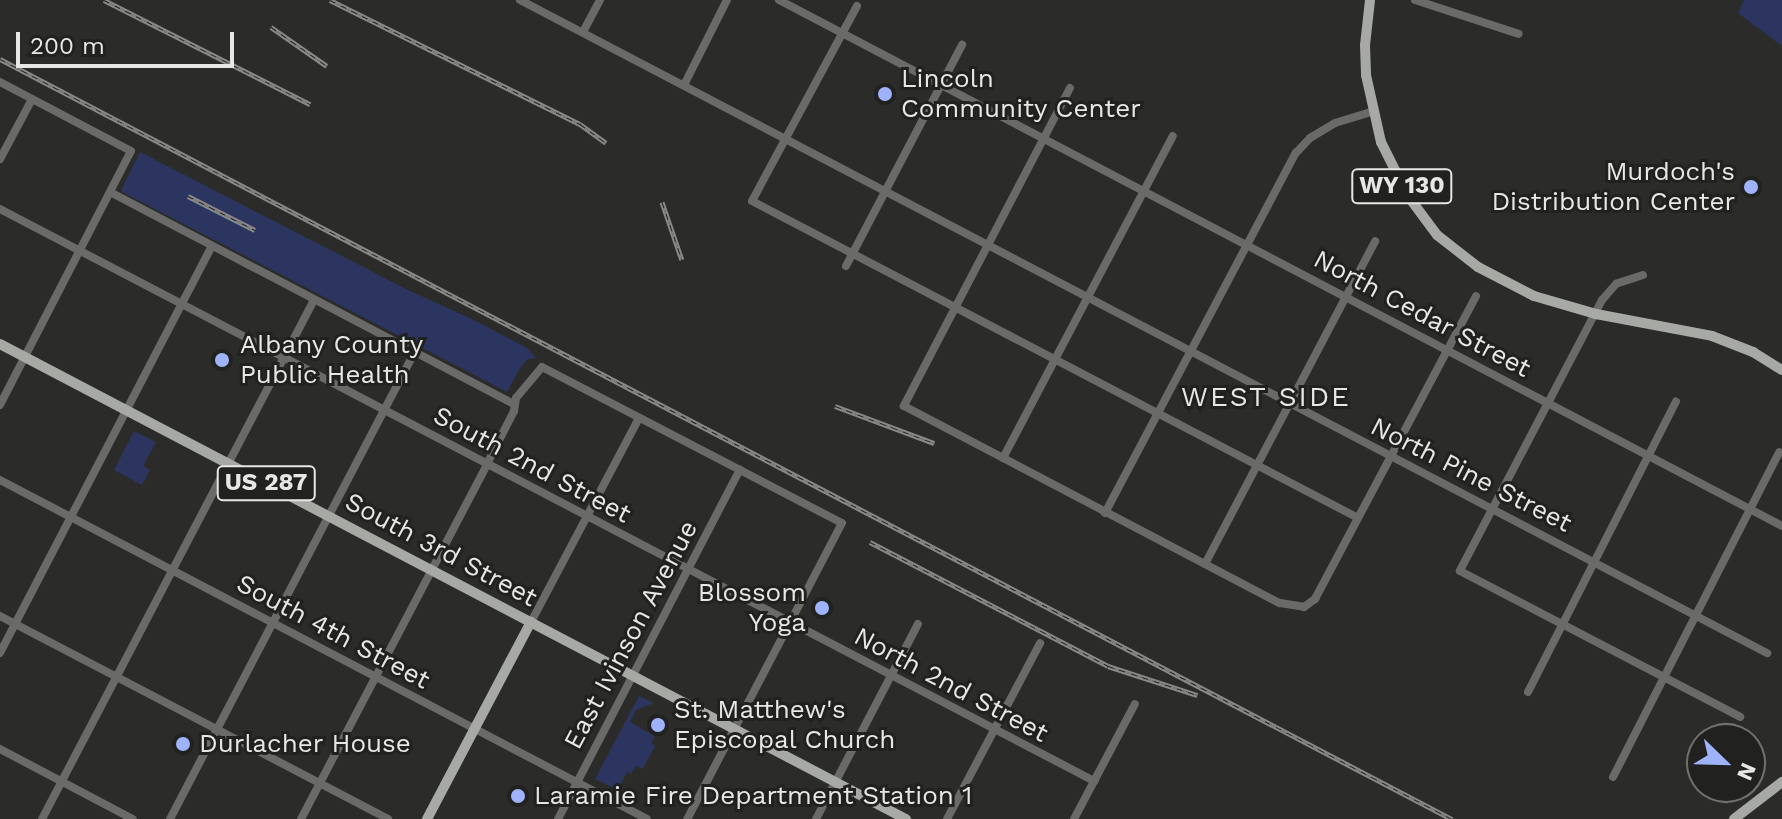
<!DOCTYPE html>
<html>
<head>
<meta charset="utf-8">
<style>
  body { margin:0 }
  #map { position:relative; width:1782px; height:819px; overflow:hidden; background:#2b2c29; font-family:"Work Sans",sans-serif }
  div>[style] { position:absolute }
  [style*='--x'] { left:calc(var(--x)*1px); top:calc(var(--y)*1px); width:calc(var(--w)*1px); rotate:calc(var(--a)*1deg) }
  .green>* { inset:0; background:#2b355f }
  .minor>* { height:8px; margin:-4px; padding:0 4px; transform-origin:4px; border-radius:4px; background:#6a6a69 }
  .major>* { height:10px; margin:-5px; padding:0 5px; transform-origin:5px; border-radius:5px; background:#a7a9a5 }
  .rail>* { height:5px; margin-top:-2.5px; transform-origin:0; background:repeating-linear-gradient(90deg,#21221f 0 6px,#898a88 0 12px); box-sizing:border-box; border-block:2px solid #898a88 }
  .dots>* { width:22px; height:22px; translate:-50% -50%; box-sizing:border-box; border:4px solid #21221f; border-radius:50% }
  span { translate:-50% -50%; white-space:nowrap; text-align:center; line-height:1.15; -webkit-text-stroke:6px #21221f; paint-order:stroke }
  .shield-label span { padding:2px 6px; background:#21221f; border:2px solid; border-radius:6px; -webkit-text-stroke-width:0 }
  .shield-label { font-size:24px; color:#e7e8e6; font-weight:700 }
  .poi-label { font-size:26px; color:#e7e8e6 }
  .left { translate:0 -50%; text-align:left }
  .right { translate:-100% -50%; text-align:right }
  .street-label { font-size:26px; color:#e7e8e6 }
  .neighbourhood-label { font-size:28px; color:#e7e8e6; letter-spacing:2px }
  .north { position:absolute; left:1686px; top:723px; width:80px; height:80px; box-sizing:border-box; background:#21221f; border:2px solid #70716f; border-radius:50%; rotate:113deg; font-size:22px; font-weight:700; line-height:32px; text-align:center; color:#e7e8e6 }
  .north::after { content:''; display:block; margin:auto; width:28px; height:36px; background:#9fb3fd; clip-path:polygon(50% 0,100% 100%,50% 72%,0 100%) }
  .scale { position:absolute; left:16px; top:32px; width:218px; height:36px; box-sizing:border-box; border:4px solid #e7e8e6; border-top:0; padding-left:10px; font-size:24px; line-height:28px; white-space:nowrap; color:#e7e8e6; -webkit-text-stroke:6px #21221f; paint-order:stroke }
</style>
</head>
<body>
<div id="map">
  <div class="green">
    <div style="clip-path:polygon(1744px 0,1782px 0,1782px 46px,1738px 13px)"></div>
    <div style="clip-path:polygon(140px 152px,408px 290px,478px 322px,527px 348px,536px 358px,528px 359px,520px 368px,507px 392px,124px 193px,121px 190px)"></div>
    <div style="clip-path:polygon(134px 431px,156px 442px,143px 466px,150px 470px,142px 485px,114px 470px)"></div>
    <div style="clip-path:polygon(639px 696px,654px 703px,636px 710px,630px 722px,655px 736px,651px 743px,655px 746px,643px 769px,636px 766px,631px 774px,627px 772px,618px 790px,595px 779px)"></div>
  </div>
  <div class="minor">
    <div style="--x:520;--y:0;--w:1408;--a:27.64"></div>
    <div style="--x:779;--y:0;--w:1133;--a:27.67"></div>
    <div style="--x:1415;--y:0;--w:109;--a:18.1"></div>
    <div style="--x:857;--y:6;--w:221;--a:118.3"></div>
    <div style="--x:752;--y:201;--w:684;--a:27.61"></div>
    <div style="--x:583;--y:32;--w:36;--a:-62"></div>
    <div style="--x:0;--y:82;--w:148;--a:27.8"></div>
    <div style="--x:131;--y:151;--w:286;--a:117.3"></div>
    <div style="--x:684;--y:85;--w:95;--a:-63.2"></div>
    <div style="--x:1070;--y:88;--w:359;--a:117.6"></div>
    <div style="--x:904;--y:406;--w:424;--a:27.7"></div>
    <div style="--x:1280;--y:603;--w:24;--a:9"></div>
    <div style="--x:1304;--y:607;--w:14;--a:-36"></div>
    <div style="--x:1315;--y:599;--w:343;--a:-62"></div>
    <div style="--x:0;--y:159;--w:68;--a:-61.9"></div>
    <div style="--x:110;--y:192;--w:455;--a:27.7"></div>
    <div style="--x:0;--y:209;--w:1235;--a:27.6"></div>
    <div style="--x:846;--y:266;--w:250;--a:-62.3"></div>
    <div style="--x:1643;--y:275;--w:28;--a:162"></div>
    <div style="--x:1616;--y:284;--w:21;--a:131"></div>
    <div style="--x:1602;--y:300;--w:306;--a:117.7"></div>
    <div style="--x:1460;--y:571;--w:316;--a:27.5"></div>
    <div style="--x:1003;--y:458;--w:364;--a:-62.2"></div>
    <div style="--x:0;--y:480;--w:730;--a:27.65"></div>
    <div style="--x:1105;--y:513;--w:408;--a:-62.1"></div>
    <div style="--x:1296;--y:153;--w:21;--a:-47"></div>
    <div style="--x:1310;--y:138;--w:29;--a:-31"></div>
    <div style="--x:1335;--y:123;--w:39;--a:-17"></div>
    <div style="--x:1205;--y:564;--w:365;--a:-62.2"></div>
    <div style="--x:0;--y:616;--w:438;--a:27.6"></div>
    <div style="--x:531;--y:622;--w:231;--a:-62.1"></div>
    <div style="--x:0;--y:653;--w:459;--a:-62.5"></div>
    <div style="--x:1528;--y:692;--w:326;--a:-63"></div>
    <div style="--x:0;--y:749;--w:150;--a:27.8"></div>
    <div style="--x:1613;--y:777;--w:365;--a:-62.9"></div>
    <div style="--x:42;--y:819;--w:586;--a:-62.34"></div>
    <div style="--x:170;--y:819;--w:526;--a:-62.36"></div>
    <div style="--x:301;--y:819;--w:401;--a:-62.3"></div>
    <div style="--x:487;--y:464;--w:59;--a:-63"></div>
    <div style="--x:514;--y:411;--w:13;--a:-81"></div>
    <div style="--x:516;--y:398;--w:40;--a:-50"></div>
    <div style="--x:542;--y:367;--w:338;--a:27.5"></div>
    <div style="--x:842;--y:523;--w:334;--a:117.6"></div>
    <div style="--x:558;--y:819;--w:394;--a:-62.5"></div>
    <div style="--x:816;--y:819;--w:220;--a:-62.4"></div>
    <div style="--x:947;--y:819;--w:199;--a:-62.1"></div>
    <div style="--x:1074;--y:819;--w:130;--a:-62.1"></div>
  </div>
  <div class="major">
    <div style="--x:1370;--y:0;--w:45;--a:96.3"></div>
    <div style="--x:1365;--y:45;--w:30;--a:88"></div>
    <div style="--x:1366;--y:75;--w:69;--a:77.4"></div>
    <div style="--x:1381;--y:142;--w:60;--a:63.4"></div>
    <div style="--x:1408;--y:196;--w:49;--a:53.4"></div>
    <div style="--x:1437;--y:235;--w:52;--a:38"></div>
    <div style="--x:1478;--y:267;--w:63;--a:27.4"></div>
    <div style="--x:1534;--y:296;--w:65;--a:16.2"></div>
    <div style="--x:1596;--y:314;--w:118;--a:10.7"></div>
    <div style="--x:1712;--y:336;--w:44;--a:21.3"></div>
    <div style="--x:1753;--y:352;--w:34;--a:32"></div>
    <div style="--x:0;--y:344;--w:1023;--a:27.67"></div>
    <div style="--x:427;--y:819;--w:223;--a:-62.2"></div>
    <div style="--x:1734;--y:819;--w:61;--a:-37.6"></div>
  </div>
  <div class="rail">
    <div style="--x:104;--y:0;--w:231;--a:26.8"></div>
    <div style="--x:330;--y:0;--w:279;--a:26.4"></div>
    <div style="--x:580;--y:124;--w:32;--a:36"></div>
    <div style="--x:271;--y:27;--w:68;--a:34.9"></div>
    <div style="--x:0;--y:59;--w:1639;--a:27.63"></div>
    <div style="--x:188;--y:196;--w:75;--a:26.9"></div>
    <div style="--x:662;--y:202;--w:61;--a:71"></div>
    <div style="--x:835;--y:406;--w:106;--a:20.5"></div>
    <div style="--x:870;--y:542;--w:268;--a:27.5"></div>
    <div style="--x:1108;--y:666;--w:94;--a:18"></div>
  </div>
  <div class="dots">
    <div style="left:885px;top:94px;background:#9fb3fd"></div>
    <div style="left:1751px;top:187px;background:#9fb3fd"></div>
    <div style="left:222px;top:360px;background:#9fb3fd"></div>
    <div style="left:822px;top:608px;background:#9fb3fd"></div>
    <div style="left:658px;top:725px;background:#9fb3fd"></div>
    <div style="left:183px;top:744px;background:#9fb3fd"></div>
    <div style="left:518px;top:796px;background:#9fb3fd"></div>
  </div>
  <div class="shield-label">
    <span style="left:1402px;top:186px">WY 130</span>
    <span style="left:266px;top:483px">US 287</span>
  </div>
  <div class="poi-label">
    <span class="left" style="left:901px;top:94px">Lincoln<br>Community Center</span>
    <span class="right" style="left:1735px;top:187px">Murdoch's<br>Distribution Center</span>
    <span class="left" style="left:240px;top:360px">Albany County<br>Public Health</span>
    <span class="right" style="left:806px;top:608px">Blossom<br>Yoga</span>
    <span class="left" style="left:674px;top:725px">St. Matthew's<br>Episcopal Church</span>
    <span class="left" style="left:199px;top:744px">Durlacher House</span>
    <span class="left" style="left:534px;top:796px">Laramie Fire Department Station 1</span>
  </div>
  <div class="street-label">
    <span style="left:1422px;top:314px;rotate:28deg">North Cedar Street</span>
    <span style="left:532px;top:465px;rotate:28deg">South 2nd Street</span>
    <span style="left:1471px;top:475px;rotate:27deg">North Pine Street</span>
    <span style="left:441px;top:550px;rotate:28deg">South 3rd Street</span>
    <span style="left:333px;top:632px;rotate:28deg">South 4th Street</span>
    <span style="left:631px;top:635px;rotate:-62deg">East Ivinson Avenue</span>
    <span style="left:951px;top:685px;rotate:28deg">North 2nd Street</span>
  </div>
  <div class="neighbourhood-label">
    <span style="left:1266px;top:397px">WEST SIDE</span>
  </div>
  <div class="north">N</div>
  <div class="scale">200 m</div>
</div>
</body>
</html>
